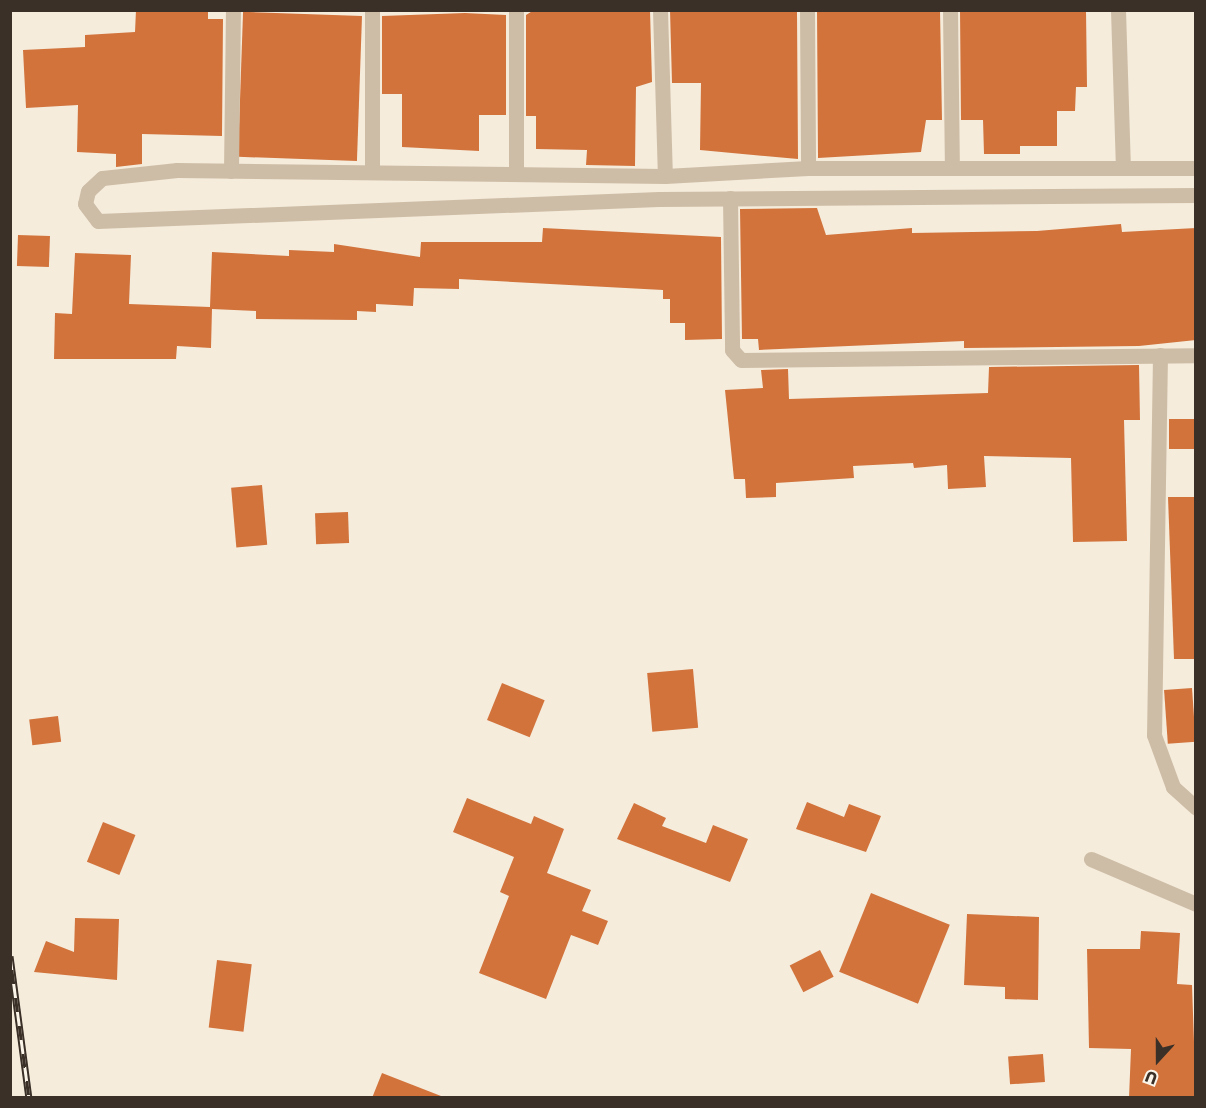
<!DOCTYPE html>
<html>
<head>
<meta charset="utf-8">
<style>
  body { margin:0 }
  #map { position:relative; width:1206px; height:1108px; overflow:hidden; background:#f5ecdc; font-family:Poppins,sans-serif }
  div>[style] { position:absolute }
  [style*='--x'] { left:calc(var(--x)*1px); top:calc(var(--y)*1px); width:calc(var(--w)*1px); rotate:calc(var(--a)*1deg) }
  .building>* { inset:0; background:#d2733c; transform-origin:0 0 }
  .minor>* { height:15px; margin:-7.5px; padding:0 7.5px; transform-origin:7.5px; border-radius:7.5px; background:#cebda6 }
  .rail>* { height:7px; margin-top:-3.5px; transform-origin:0; background:repeating-linear-gradient(90deg,#fbf5e9 0 14px,#3a3028 0 28px); box-sizing:border-box; border-block:2px solid #3a3028 }
  span { translate:-50% -50%; white-space:nowrap; text-align:center; line-height:1.15; -webkit-text-stroke:4.5px #fbf5e9; paint-order:stroke }
  .frame { position:absolute; inset:0; border:12px solid #3a3028; pointer-events:none }
  .north { position:absolute; left:1128px; top:1030px; width:60px; height:60px; -webkit-text-stroke:4px #fbf5e9; paint-order:stroke; rotate:201deg; font-size:16px; font-weight:700; line-height:24px; text-align:center; color:#3a3028 }
  .north::after { content:''; display:block; margin:auto; width:21px; height:27px; background:#3a3028; clip-path:polygon(50% 0,100% 100%,50% 72%,0 100%) }
</style>
</head>
<body>
<div id="map">
  <div class="building">
    <div style="clip-path:polygon(136px 10px,208px 10px,208px 19px,223px 19px,222px 136px,142px 134px,142px 164px,116px 167px,116px 154px,77px 152px,78px 105px,26px 108px,23px 50px,85px 47px,85px 35px,135px 32px)"></div>
    <div style="clip-path:polygon(534px 10px,650px 10px,652px 82px,636px 87px,635px 166px,586px 165px,587px 150px,536px 149px,536px 116px,526px 116px,526px 15px)"></div>
    <div style="clip-path:polygon(670px 10px,797px 12px,798px 159px,700px 150px,701px 83px,672px 83px)"></div>
    <div style="clip-path:polygon(817px 10px,940px 10px,942px 120px,926px 120px,921px 152px,818px 158px)"></div>
    <div style="clip-path:polygon(960px 10px,1086px 10px,1087px 87px,1076px 87px,1075px 111px,1057px 111px,1057px 146px,1020px 146px,1020px 154px,984px 154px,983px 120px,961px 120px)"></div>
    <div style="clip-path:polygon(465px 13px,506px 15px,506px 115px,479px 115px,479px 151px,402px 147px,402px 94px,382px 94px,382px 16px)"></div>
    <div style="left:362px;top:16px;width:145px;height:119px;rotate:92deg"></div>
    <div style="clip-path:polygon(817px 208px,826px 235px,912px 228px,912px 233px,1037px 231px,1121px 224px,1122px 232px,1196px 228px,1196px 340px,1139px 346px,964px 348px,964px 341px,759px 350px,758px 339px,742px 339px,740px 209px)"></div>
    <div style="clip-path:polygon(543px 228px,721px 237px,722px 339px,685px 340px,685px 323px,670px 323px,670px 299px,663px 299px,663px 290px,459px 279px,459px 289px,414px 288px,413px 306px,376px 304px,376px 312px,357px 311px,357px 320px,256px 319px,256px 311px,212px 309px,211px 348px,177px 346px,176px 359px,54px 359px,55px 313px,72px 314px,75px 253px,131px 255px,129px 304px,210px 307px,212px 252px,289px 256px,289px 250px,334px 252px,334px 244px,420px 257px,421px 242px,542px 242px)"></div>
    <div style="left:18px;top:235px;width:32px;height:31px;rotate:2deg"></div>
    <div style="clip-path:polygon(1139px 365px,1140px 420px,1124px 420px,1127px 541px,1073px 542px,1071px 458px,984px 456px,986px 487px,948px 489px,947px 465px,914px 468px,913px 463px,853px 466px,854px 478px,776px 483px,776px 497px,746px 498px,745px 479px,734px 479px,725px 390px,763px 388px,761px 370px,788px 369px,789px 399px,988px 393px,989px 367px)"></div>
    <div style="left:1169px;top:419px;width:27px;height:30px"></div>
    <div style="left:262px;top:485px;width:60px;height:31px;rotate:85deg"></div>
    <div style="clip-path:polygon(1168px 497px,1196px 497px,1196px 659px,1174px 659px)"></div>
    <div style="left:348px;top:512px;width:31px;height:33px;rotate:88deg"></div>
    <div style="left:693px;top:669px;width:59px;height:46px;rotate:85deg"></div>
    <div style="left:502px;top:683px;width:46px;height:40px;rotate:22deg"></div>
    <div style="left:1192px;top:688px;width:54px;height:28px;rotate:86deg"></div>
    <div style="left:58px;top:716px;width:26px;height:29px;rotate:83deg"></div>
    <div style="clip-path:polygon(467px 798px,531px 824px,534px 816px,564px 829px,547px 873px,591px 890px,582px 911px,608px 921px,598px 945px,571px 935px,546px 999px,479px 973px,509px 896px,500px 892px,514px 857px,453px 832px)"></div>
    <div style="clip-path:polygon(807px 802px,844px 817px,849px 804px,881px 816px,866px 852px,796px 829px)"></div>
    <div style="clip-path:polygon(634px 803px,666px 818px,662px 826px,706px 843px,713px 825px,748px 839px,730px 882px,617px 839px)"></div>
    <div style="left:103px;top:822px;width:35px;height:43px;rotate:22deg"></div>
    <div style="left:871px;top:893px;width:85px;height:85px;rotate:22deg"></div>
    <div style="clip-path:polygon(967px 914px,1039px 917px,1038px 1000px,1005px 999px,1005px 987px,964px 985px)"></div>
    <div style="clip-path:polygon(75px 918px,119px 919px,117px 980px,34px 972px,46px 941px,74px 952px)"></div>
    <div style="clip-path:polygon(1141px 931px,1180px 933px,1177px 984px,1192px 985px,1196px 1098px,1129px 1098px,1131px 1049px,1089px 1048px,1087px 949px,1140px 949px)"></div>
    <div style="left:820px;top:950px;width:30px;height:34px;rotate:63deg"></div>
    <div style="left:217px;top:960px;width:35px;height:68px;rotate:7deg"></div>
    <div style="left:1043px;top:1054px;width:28px;height:35px;rotate:86deg"></div>
    <div style="clip-path:polygon(382px 1073px,441px 1096px,441px 1098px,372px 1098px)"></div>
  </div>
  <div class="minor">
    <div style="--x:516;--y:10;--w:163;--a:90"></div>
    <div style="--x:660;--y:10;--w:166;--a:88.3"></div>
    <div style="--x:807;--y:10;--w:158;--a:89.6"></div>
    <div style="--x:950;--y:10;--w:158;--a:89.3"></div>
    <div style="--x:1118;--y:10;--w:157;--a:88.2"></div>
    <div style="--x:1196;--y:168;--w:388;--a:180"></div>
    <div style="--x:808;--y:168;--w:143;--a:176.8"></div>
    <div style="--x:665;--y:176;--w:488;--a:-179.3"></div>
    <div style="--x:177;--y:170;--w:75;--a:173.9"></div>
    <div style="--x:102;--y:178;--w:19;--a:137"></div>
    <div style="--x:88;--y:191;--w:13;--a:103"></div>
    <div style="--x:85;--y:204;--w:21;--a:53"></div>
    <div style="--x:98;--y:221;--w:561;--a:-2.25"></div>
    <div style="--x:659;--y:199;--w:537;--a:-0.43"></div>
    <div style="--x:372;--y:169;--w:159;--a:-90"></div>
    <div style="--x:231;--y:171;--w:161;--a:-89.3"></div>
    <div style="--x:730;--y:198;--w:152;--a:89.2"></div>
    <div style="--x:732;--y:350;--w:13;--a:48"></div>
    <div style="--x:741;--y:360;--w:455;--a:-0.6"></div>
    <div style="--x:1160;--y:355;--w:380;--a:90.9"></div>
    <div style="--x:1154;--y:735;--w:55;--a:69.9"></div>
    <div style="--x:1173;--y:787;--w:31;--a:42"></div>
    <div style="--x:1091;--y:859;--w:114;--a:23.2"></div>
  </div>
  <div class="rail">
    <div style="--x:10;--y:956;--w:143;--a:82.4"></div>
  </div>
  <div class="frame"></div>
  <div class="north">U</div>
</div>
</body>
</html>
